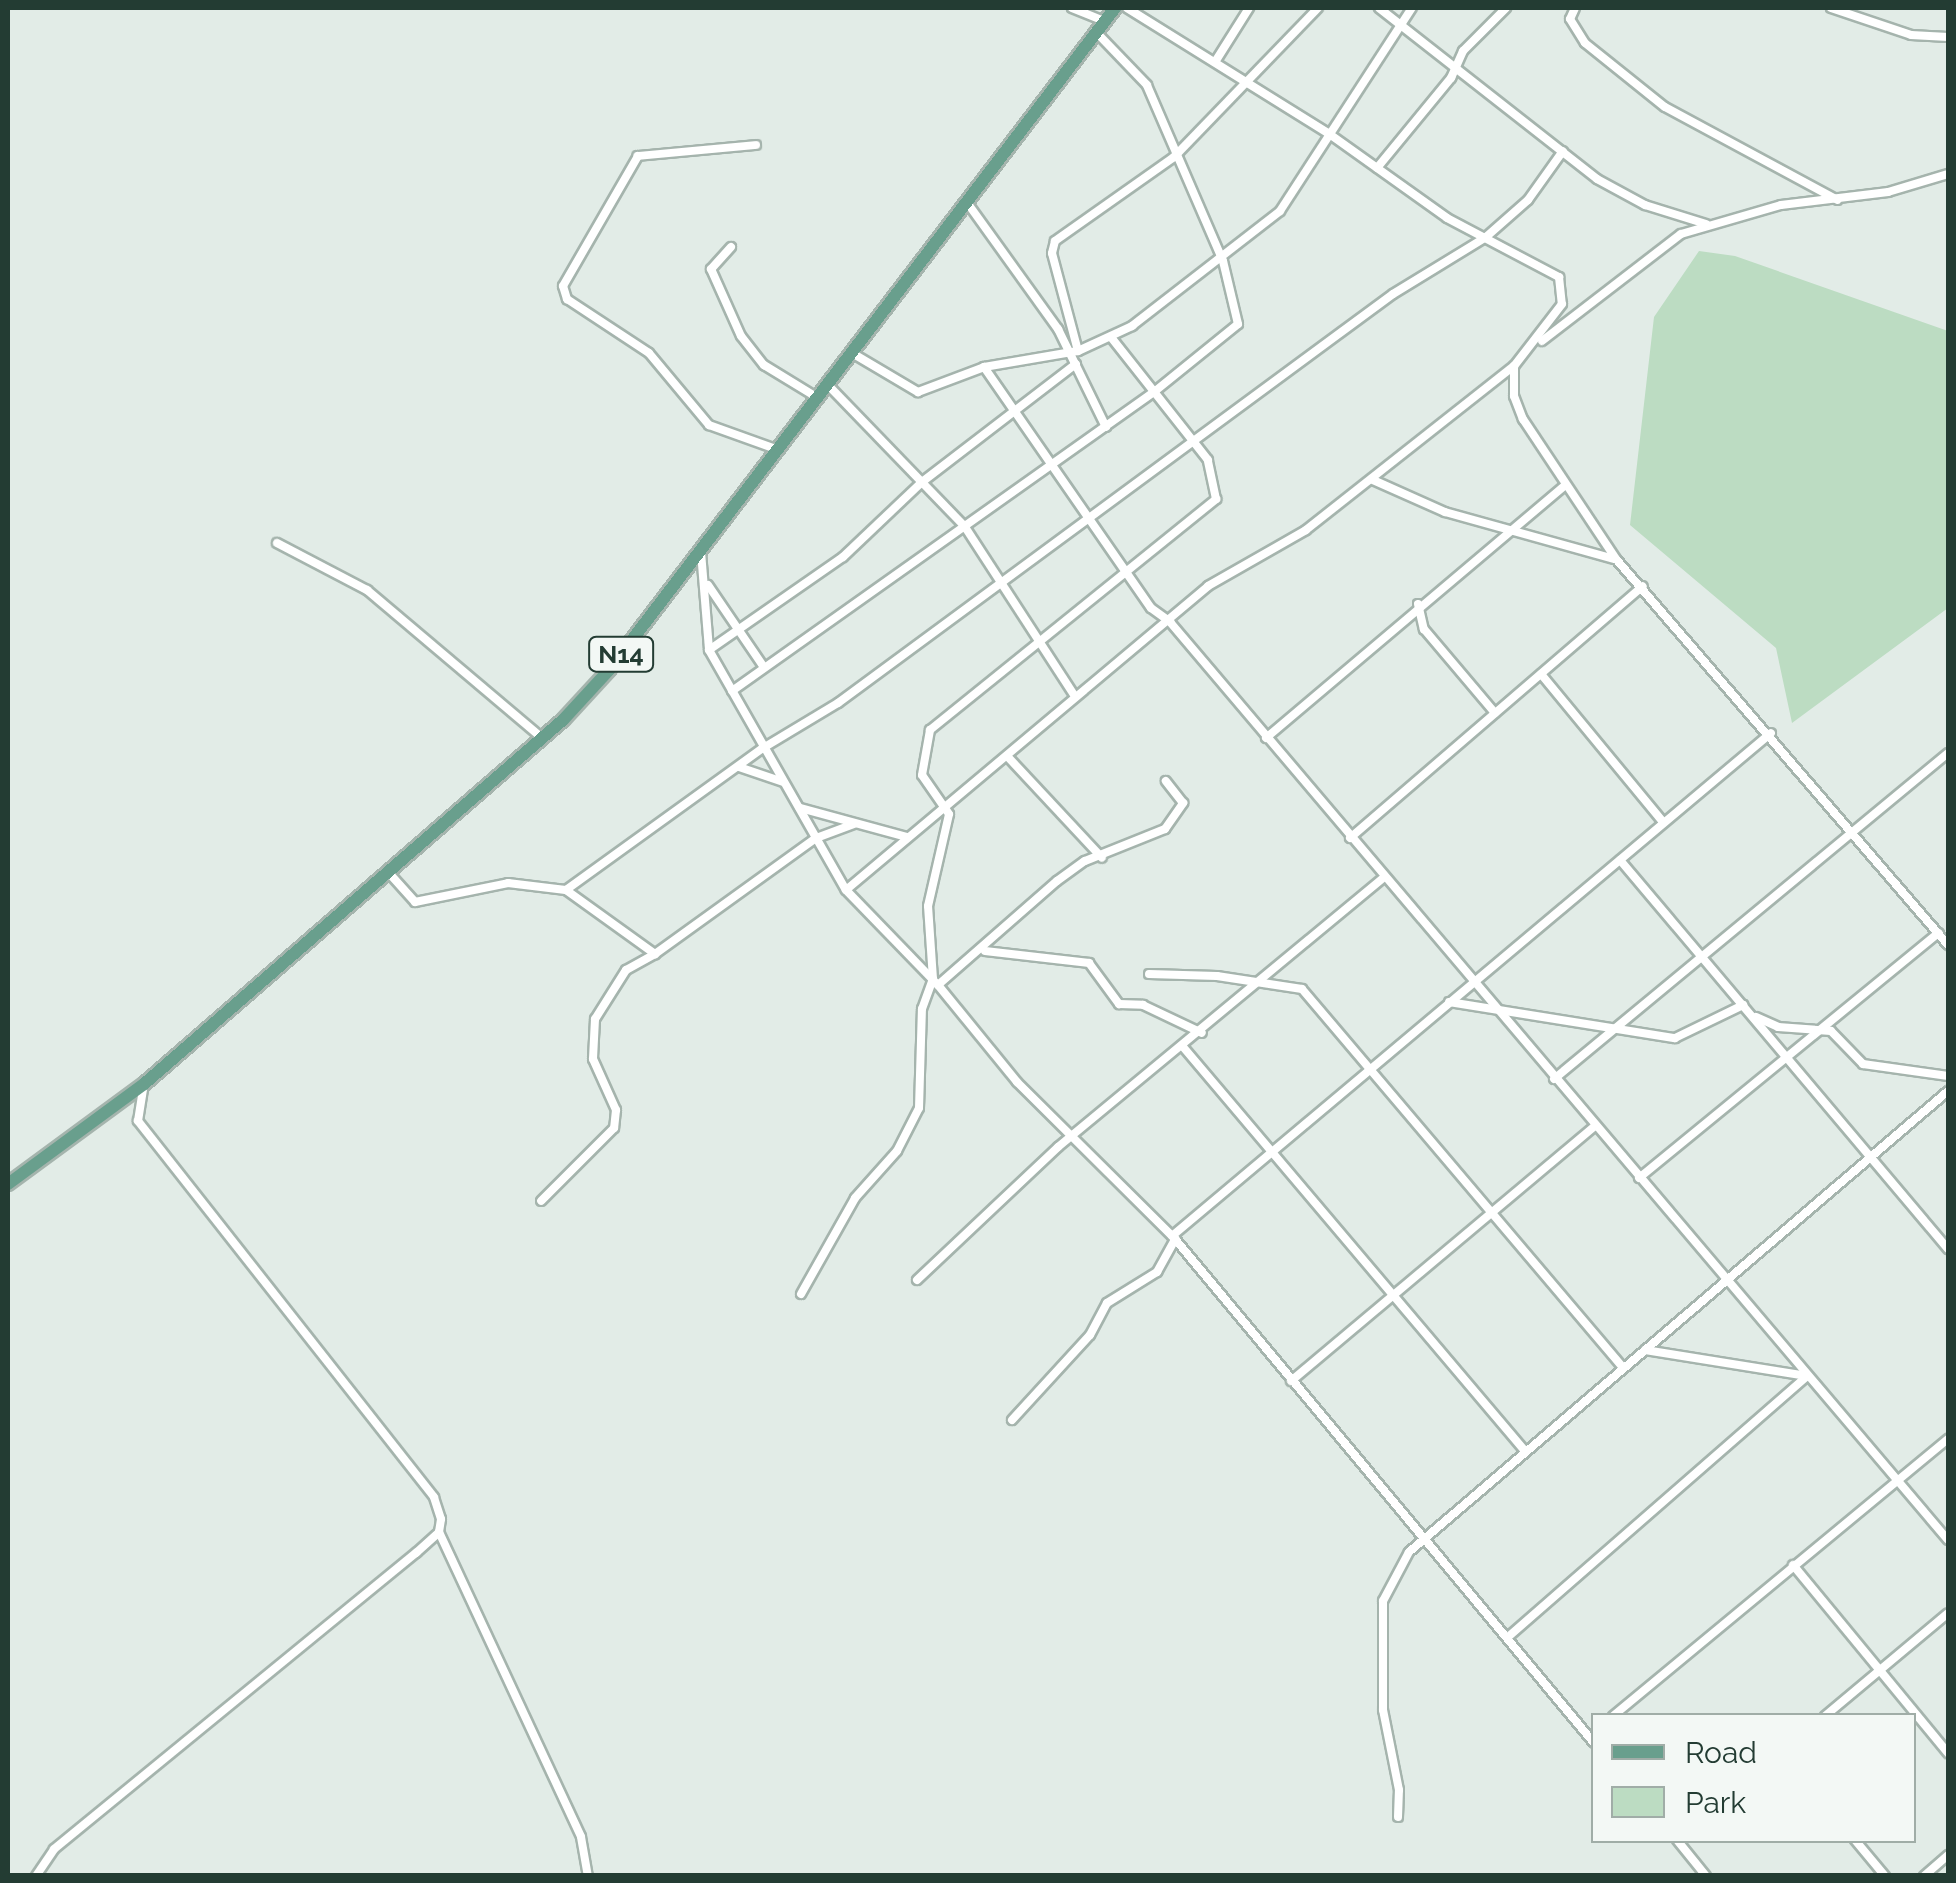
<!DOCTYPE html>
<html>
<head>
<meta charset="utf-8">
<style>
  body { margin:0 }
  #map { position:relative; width:1956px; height:1883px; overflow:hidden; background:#e2ece7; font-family:Raleway,sans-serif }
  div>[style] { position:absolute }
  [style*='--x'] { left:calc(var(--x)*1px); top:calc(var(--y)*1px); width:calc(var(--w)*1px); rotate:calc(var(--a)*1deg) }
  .green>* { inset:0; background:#bcdcc2 }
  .roads { filter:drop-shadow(2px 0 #a5b4ad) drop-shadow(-2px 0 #a5b4ad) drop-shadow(0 2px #a5b4ad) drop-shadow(0 -2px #a5b4ad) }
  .street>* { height:8px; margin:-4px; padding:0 4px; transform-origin:4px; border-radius:4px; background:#fff }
  .primary>* { height:12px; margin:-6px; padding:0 6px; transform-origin:6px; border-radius:6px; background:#699f8d }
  span { translate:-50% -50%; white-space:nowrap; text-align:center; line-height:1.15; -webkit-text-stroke:8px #f3f8f5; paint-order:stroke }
  .shield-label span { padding:2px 8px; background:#f3f8f5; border:2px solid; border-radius:8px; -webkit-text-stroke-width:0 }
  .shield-label { font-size:25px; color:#233c33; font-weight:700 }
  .frame { position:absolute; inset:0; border:10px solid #233c33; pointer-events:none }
  .legend { position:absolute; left:1591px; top:1713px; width:325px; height:130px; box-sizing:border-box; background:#f3f8f5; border:2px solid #a0ada7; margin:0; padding:12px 18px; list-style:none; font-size:30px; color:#233c33 }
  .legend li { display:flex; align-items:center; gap:20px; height:50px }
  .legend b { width:50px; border:2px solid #a0ada7 }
</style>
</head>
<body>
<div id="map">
  <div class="green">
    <div style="clip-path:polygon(1699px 251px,1735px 256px,1948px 331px,1948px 608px,1792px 723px,1776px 648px,1630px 525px,1654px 317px)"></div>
  </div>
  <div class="roads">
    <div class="street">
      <div style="--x:1072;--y:8;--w:35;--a:22"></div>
      <div style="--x:1127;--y:8;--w:237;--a:31.9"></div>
      <div style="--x:1328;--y:133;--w:146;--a:35.5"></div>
      <div style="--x:1447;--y:218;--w:127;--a:27.8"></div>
      <div style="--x:1559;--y:277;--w:27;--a:84"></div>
      <div style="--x:1562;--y:304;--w:78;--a:127.7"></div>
      <div style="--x:1514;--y:366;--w:30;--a:90"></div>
      <div style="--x:1514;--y:396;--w:25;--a:69"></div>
      <div style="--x:1523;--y:419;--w:168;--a:56.4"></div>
      <div style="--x:1616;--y:559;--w:509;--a:49.3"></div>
      <div style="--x:1379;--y:8;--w:277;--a:38.1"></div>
      <div style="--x:1597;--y:179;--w:55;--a:28.4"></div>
      <div style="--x:1645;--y:205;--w:64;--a:17.3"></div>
      <div style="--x:1575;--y:8;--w:12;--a:114"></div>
      <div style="--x:1570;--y:19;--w:28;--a:58"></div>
      <div style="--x:1585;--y:43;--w:102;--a:38.7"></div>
      <div style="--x:1665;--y:107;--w:196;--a:28.3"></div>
      <div style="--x:1831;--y:8;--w:84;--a:18.6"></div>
      <div style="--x:1911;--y:35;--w:37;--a:3"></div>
      <div style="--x:1215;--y:62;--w:64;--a:-57.8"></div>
      <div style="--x:756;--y:145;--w:119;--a:174.7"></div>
      <div style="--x:638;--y:156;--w:150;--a:120"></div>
      <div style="--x:563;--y:286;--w:14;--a:73"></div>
      <div style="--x:567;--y:299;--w:98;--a:33.4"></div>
      <div style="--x:649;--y:353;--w:94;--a:50.2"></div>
      <div style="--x:709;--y:425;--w:74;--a:19.7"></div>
      <div style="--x:1377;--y:168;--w:117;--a:-50.6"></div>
      <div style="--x:1451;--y:78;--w:30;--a:-66"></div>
      <div style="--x:1463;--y:51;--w:61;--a:-45"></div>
      <div style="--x:966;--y:201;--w:158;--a:54.3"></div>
      <div style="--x:1058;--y:329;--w:109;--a:63.9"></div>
      <div style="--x:731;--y:247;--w:30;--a:132"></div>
      <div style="--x:711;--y:269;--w:73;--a:65.9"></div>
      <div style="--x:741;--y:336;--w:37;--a:52"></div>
      <div style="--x:764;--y:365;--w:63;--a:31.4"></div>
      <div style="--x:1542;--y:341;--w:175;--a:-37.6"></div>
      <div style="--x:1681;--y:234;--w:104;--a:-16.2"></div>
      <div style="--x:1781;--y:205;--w:108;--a:-6.9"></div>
      <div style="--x:1888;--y:192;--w:63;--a:-16.7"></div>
      <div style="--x:1078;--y:351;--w:101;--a:-104.9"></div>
      <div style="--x:1052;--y:253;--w:12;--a:-76"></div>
      <div style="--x:1055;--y:241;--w:146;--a:-35.2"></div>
      <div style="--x:1174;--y:157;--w:207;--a:-46"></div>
      <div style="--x:852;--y:353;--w:77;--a:30.6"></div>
      <div style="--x:918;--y:392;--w:71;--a:-20.7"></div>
      <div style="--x:984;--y:367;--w:95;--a:-9.7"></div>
      <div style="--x:1078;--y:351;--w:60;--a:-24.8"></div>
      <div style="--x:1132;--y:326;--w:187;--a:-37.8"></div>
      <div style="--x:1280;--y:211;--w:242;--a:-57"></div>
      <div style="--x:984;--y:367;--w:293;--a:55.3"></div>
      <div style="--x:1151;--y:608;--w:24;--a:36"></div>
      <div style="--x:1170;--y:622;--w:1203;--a:49.72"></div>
      <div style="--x:828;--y:385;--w:197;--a:46"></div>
      <div style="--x:965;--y:527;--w:200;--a:57"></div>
      <div style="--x:1373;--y:480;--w:79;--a:24"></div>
      <div style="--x:1445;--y:512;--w:176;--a:15.5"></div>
      <div style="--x:277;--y:543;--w:102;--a:27.6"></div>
      <div style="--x:367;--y:590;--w:229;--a:40.2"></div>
      <div style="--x:701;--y:552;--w:98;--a:85.3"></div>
      <div style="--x:709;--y:650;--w:276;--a:60.3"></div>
      <div style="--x:846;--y:890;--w:132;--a:45.9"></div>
      <div style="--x:938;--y:985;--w:125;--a:50.8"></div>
      <div style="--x:1017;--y:1082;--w:223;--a:44.8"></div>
      <div style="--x:1175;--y:1239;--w:655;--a:50.26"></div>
      <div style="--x:708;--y:585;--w:98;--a:55.8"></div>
      <div style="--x:1418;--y:604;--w:26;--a:77"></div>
      <div style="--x:1424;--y:629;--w:110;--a:49.8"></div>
      <div style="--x:709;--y:650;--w:163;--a:-34.8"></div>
      <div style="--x:843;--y:557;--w:109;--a:-43.5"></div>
      <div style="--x:922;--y:482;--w:194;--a:-37.5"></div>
      <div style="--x:1541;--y:674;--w:192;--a:50.5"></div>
      <div style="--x:732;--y:691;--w:517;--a:-35.32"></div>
      <div style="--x:1154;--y:392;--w:108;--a:-39"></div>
      <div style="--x:1238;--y:324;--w:65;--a:-103.4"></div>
      <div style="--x:1223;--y:261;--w:192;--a:-113.4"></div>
      <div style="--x:1147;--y:85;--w:75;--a:-133.9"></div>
      <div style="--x:1266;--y:738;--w:392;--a:-40.2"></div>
      <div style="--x:1007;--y:756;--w:139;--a:47"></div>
      <div style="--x:739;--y:767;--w:46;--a:18.8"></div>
      <div style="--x:800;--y:808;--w:111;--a:15.2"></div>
      <div style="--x:1350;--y:838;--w:386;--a:-40.7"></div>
      <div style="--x:1620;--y:860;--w:509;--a:49.86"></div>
      <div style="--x:389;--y:873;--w:39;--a:48"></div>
      <div style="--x:415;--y:902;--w:95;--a:-11.5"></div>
      <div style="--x:508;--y:883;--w:58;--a:6.9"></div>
      <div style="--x:566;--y:890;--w:110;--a:35.7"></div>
      <div style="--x:655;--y:954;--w:33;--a:151"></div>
      <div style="--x:626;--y:970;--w:58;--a:122.3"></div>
      <div style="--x:595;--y:1019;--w:40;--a:92.9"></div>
      <div style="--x:593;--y:1059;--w:56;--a:65.7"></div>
      <div style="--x:616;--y:1110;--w:18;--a:96"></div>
      <div style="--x:614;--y:1128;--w:103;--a:135"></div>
      <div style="--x:566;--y:890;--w:243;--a:-35.8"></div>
      <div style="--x:763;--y:748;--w:87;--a:-31"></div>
      <div style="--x:838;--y:703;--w:689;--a:-36.39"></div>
      <div style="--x:1393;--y:294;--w:109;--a:-31.5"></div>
      <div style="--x:1486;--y:237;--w:56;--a:-41.4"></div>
      <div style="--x:1528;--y:200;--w:60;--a:-54.5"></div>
      <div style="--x:846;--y:890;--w:473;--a:-40"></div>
      <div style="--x:1208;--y:586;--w:113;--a:-29.7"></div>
      <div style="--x:1306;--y:530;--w:265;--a:-38.3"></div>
      <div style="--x:985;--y:951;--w:105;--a:6.6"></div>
      <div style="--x:1089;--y:963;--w:51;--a:53.8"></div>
      <div style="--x:1119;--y:1004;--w:24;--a:2"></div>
      <div style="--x:1143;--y:1005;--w:65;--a:25.4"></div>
      <div style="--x:655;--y:954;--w:198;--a:-35.8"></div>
      <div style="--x:816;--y:838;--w:40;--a:-20.2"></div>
      <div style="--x:1149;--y:974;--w:68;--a:1.7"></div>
      <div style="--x:1217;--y:976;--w:86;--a:8.7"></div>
      <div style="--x:1302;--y:989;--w:497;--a:49.7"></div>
      <div style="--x:938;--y:985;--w:158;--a:-41.2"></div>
      <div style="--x:1057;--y:881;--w:34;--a:-36"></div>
      <div style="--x:1085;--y:861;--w:86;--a:-21.8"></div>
      <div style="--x:1165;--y:829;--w:32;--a:-55"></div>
      <div style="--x:1183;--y:803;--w:28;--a:-128"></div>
      <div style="--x:1449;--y:1002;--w:229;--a:9.1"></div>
      <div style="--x:1675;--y:1038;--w:76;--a:-25.9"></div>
      <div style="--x:1756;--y:1017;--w:24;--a:24"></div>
      <div style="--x:1778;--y:1027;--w:53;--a:4.3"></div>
      <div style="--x:1831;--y:1031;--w:46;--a:45.9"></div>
      <div style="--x:1863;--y:1064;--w:86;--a:8"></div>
      <div style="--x:1184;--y:1048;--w:528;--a:49.76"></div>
      <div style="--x:1554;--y:1079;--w:511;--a:-39.6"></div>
      <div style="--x:1639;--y:1178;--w:387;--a:-39.3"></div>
      <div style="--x:1172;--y:1236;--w:782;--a:-40.02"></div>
      <div style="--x:917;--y:1280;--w:194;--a:-43.3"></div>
      <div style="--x:1058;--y:1147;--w:420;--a:-39.6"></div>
      <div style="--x:801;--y:1294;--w:110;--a:-60.6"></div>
      <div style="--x:855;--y:1198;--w:63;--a:-48.2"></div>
      <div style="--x:897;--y:1151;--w:48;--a:-62.9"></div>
      <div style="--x:919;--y:1108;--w:99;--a:-88.3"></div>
      <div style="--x:922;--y:1009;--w:32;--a:-70"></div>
      <div style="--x:933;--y:979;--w:73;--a:-93.9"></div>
      <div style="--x:928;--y:906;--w:94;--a:-77.1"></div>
      <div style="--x:949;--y:814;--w:47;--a:-124.7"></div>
      <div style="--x:922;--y:775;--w:46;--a:-79.9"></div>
      <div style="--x:930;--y:730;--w:368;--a:-38.9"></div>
      <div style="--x:1216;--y:499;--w:40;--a:-102"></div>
      <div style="--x:1208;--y:460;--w:157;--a:-128.3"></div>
      <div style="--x:1291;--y:1381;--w:397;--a:-40"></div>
      <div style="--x:1012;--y:1420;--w:115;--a:-47.5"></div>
      <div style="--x:1090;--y:1335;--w:36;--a:-62"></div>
      <div style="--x:1107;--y:1303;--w:59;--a:-31.8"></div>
      <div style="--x:1157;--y:1272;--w:38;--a:-61"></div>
      <div style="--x:439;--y:1532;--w:336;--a:65"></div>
      <div style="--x:581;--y:1837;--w:40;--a:80"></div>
      <div style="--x:1793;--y:1565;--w:244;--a:50.5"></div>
      <div style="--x:1508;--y:1637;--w:397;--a:-41.1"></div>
      <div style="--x:1807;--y:1376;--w:164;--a:-170.9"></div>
      <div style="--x:1613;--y:1716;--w:435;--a:-39.6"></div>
      <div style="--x:1825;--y:1716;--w:160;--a:-39.9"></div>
      <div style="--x:1398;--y:1817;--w:27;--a:-88"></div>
      <div style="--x:1399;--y:1790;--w:82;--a:-101.3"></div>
      <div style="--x:1383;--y:1710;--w:109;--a:-90"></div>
      <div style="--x:1383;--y:1601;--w:55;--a:-62"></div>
      <div style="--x:1409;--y:1552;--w:709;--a:-40.54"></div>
      <div style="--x:1677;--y:1840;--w:46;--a:51.1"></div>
      <div style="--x:1855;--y:1840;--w:47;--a:50.2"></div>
      <div style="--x:36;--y:1876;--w:32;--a:-56"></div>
      <div style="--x:54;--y:1849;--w:468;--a:-39.3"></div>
      <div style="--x:416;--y:1553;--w:31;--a:-42"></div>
      <div style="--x:439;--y:1532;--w:13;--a:-81"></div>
      <div style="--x:441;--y:1519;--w:23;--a:-108"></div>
      <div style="--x:434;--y:1497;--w:479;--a:-128.2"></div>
      <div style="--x:138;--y:1121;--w:37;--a:-81"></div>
      <div style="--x:1924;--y:1876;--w:32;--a:-41"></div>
    </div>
    <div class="primary">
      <div style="--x:8;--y:1184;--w:169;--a:-36.3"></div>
      <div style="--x:144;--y:1084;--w:556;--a:-40.99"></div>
      <div style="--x:564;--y:719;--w:67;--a:-47.4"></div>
      <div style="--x:609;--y:670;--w:833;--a:-52.61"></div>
    </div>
  </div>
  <div class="shield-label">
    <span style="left:621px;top:654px">N14</span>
  </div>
  <div class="frame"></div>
  <ul class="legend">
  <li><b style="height:12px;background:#699f8d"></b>Road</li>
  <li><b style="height:28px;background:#bcdcc2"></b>Park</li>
  </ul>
</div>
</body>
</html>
